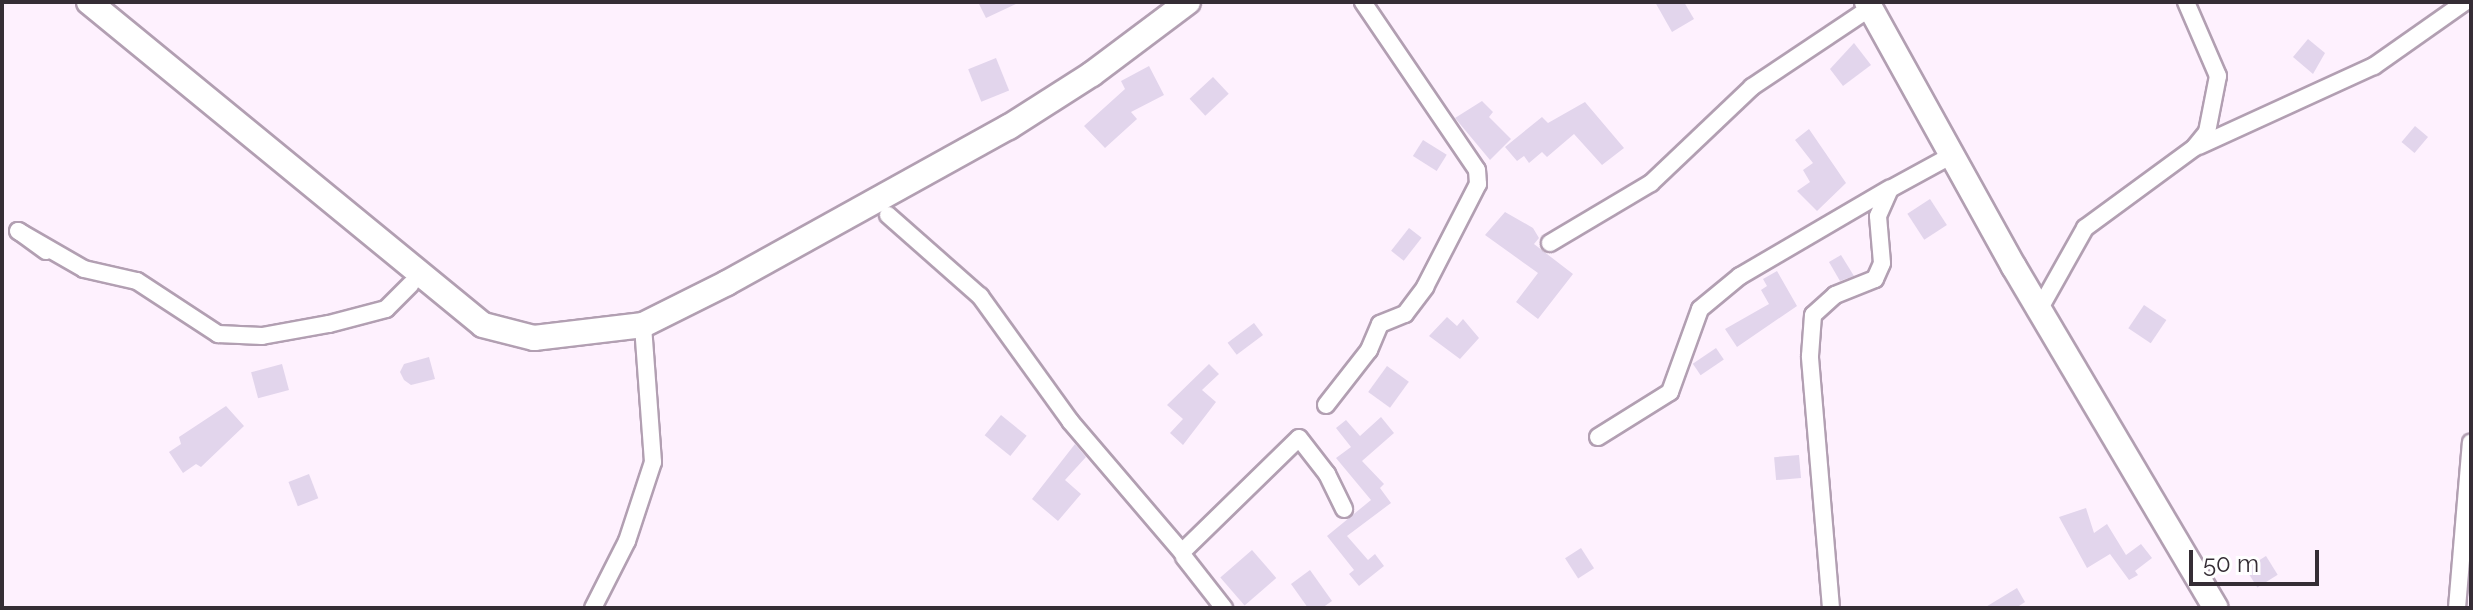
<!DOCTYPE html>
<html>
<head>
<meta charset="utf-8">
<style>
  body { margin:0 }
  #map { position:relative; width:2473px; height:610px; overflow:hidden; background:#fef1fe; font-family:Raleway,sans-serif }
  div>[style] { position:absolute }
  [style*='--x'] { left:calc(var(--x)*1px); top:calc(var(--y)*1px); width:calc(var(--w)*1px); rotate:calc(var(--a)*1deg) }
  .building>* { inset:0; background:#e2d5ec; transform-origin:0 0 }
  .roads { filter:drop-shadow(2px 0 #b29fb2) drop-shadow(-2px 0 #b29fb2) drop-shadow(0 2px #b29fb2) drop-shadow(0 -2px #b29fb2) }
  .street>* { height:16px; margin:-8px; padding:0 8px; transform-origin:8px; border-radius:8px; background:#fff }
  .secondary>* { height:24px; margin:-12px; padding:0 12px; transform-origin:12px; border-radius:12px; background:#fff }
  span { translate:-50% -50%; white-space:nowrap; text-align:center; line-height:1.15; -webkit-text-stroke:8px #fff; paint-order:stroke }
  .frame { position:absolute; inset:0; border:4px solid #352d35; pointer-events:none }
  .scale { position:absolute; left:2189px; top:550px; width:130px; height:36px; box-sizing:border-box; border:4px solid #352d35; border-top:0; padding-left:10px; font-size:24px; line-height:28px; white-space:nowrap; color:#352d35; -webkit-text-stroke:6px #fff; paint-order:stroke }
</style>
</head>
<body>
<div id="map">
  <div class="building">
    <div style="clip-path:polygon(978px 2px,1020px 2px,986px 18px)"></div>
    <div style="clip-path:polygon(1655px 2px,1684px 2px,1694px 19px,1672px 32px)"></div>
    <div style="clip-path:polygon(2308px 39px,2325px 53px,2313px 74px,2293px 57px)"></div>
    <div style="clip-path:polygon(1854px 43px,1871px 65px,1843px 86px,1830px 69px)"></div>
    <div style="left:996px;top:58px;width:35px;height:30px;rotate:68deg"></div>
    <div style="clip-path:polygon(1149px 66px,1164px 95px,1131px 112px,1137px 119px,1105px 148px,1084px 126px,1125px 89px,1121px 81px)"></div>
    <div style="left:1213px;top:77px;width:23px;height:32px;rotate:47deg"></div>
    <div style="clip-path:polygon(1482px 101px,1493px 112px,1489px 117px,1511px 139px,1490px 160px,1455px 118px)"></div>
    <div style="clip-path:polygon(1585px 102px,1624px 148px,1602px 165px,1574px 134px,1547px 157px,1542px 152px,1529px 163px,1524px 156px,1517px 161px,1505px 147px,1542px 117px,1548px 123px)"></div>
    <div style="left:2415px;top:126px;width:17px;height:21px;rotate:40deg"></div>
    <div style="clip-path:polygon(1809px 129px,1846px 183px,1817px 211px,1797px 191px,1810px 182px,1803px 170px,1813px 163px,1795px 140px)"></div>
    <div style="left:1423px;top:140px;width:28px;height:19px;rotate:32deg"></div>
    <div style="left:1930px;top:199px;width:31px;height:27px;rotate:57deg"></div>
    <div style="clip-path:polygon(1505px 212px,1533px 228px,1539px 238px,1534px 244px,1573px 274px,1538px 319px,1516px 302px,1538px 273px,1485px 235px)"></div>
    <div style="left:1409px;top:228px;width:16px;height:29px;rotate:38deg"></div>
    <div style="clip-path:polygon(1841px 255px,1854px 276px,1840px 281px,1829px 262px)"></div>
    <div style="clip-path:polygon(1777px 271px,1797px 306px,1737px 347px,1725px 329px,1769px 304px,1761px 290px,1767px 286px,1763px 279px)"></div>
    <div style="left:2144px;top:305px;width:27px;height:28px;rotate:34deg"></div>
    <div style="clip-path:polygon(1447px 317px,1457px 326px,1463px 319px,1479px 338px,1460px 359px,1429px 336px)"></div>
    <div style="left:1254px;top:323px;width:15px;height:33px;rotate:53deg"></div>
    <div style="left:1716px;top:348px;width:14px;height:28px;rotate:56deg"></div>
    <div style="clip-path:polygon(429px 357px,435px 379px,411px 385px,404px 380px,400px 372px,404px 364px)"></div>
    <div style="left:282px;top:364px;width:27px;height:32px;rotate:75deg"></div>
    <div style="clip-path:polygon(1209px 364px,1219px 374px,1202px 390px,1216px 402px,1183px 445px,1170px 433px,1183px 419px,1167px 405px)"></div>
    <div style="left:1387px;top:366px;width:27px;height:32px;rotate:36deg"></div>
    <div style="clip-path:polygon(226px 406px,244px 426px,201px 467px,196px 464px,183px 473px,169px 452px,181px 444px,179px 437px)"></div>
    <div style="left:1001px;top:415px;width:33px;height:26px;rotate:39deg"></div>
    <div style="clip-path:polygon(1381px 417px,1394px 433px,1362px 461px,1384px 484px,1380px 488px,1391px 503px,1347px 536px,1368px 560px,1375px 554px,1384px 566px,1359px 586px,1349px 574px,1354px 570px,1327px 536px,1371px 500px,1336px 458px,1351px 447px,1336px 428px,1346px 420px,1360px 436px)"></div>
    <div style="clip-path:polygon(1075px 444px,1086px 457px,1065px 480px,1081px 494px,1058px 521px,1032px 499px)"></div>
    <div style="left:1799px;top:455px;width:23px;height:25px;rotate:85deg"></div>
    <div style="left:309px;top:474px;width:26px;height:22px;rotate:69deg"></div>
    <div style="clip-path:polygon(2086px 508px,2094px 533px,2107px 524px,2126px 555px,2141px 544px,2152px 558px,2135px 571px,2138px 575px,2129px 580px,2110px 554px,2087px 568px,2059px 517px)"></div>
    <div style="left:1581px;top:548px;width:24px;height:19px;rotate:57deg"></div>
    <div style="left:1252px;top:550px;width:37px;height:42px;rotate:49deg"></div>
    <div style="left:2266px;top:556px;width:22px;height:24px;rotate:58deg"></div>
    <div style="clip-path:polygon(1310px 570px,1332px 601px,1322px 608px,1308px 608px,1291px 584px)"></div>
    <div style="clip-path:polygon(2017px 588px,2025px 602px,2016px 608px,1984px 608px)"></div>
  </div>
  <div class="roads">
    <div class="street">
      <div style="--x:2199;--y:146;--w:192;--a:-24.6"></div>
      <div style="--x:2374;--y:66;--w:111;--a:-35.1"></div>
      <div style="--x:888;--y:215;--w:123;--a:41.4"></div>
      <div style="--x:980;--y:296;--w:154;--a:54.2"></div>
      <div style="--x:1070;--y:421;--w:172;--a:49.5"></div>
      <div style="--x:1182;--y:552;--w:163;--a:-44.3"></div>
      <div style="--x:1299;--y:438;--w:46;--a:52.1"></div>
      <div style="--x:1327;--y:474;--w:39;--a:64"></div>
      <div style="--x:1550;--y:243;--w:117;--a:-30.7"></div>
      <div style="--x:1651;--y:183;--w:139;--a:-43.5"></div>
      <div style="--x:1752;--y:87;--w:142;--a:-33.8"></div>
      <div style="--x:46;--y:251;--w:34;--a:-144"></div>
      <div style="--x:18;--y:231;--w:76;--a:29.9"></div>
      <div style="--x:84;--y:269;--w:54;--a:12.8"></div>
      <div style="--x:137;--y:281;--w:97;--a:33.2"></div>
      <div style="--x:218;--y:334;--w:44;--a:2.6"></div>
      <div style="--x:262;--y:336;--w:68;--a:-10.2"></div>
      <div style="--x:329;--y:324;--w:59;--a:-14.7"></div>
      <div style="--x:386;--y:309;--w:35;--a:-45"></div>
      <div style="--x:2039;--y:310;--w:94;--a:-60.7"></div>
      <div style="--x:2085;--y:228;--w:135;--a:-36.3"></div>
      <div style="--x:2194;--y:148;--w:21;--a:-51"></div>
      <div style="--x:2207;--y:132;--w:57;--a:-78.9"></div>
      <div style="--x:2218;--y:76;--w:81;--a:-113.4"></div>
      <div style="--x:1326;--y:405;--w:70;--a:-52"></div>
      <div style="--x:1369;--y:350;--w:28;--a:-67"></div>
      <div style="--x:1380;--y:324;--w:27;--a:-22"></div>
      <div style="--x:1405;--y:314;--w:34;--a:-53"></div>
      <div style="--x:1425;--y:287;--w:116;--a:-62.8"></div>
      <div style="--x:1478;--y:184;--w:14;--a:-94"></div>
      <div style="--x:1477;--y:170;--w:203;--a:-124.2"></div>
      <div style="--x:1598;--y:437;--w:85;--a:-32"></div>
      <div style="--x:1670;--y:392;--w:88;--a:-70.1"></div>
      <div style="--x:1700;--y:309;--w:52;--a:-39.5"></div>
      <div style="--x:1740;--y:276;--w:173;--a:-30.3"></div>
      <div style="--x:1184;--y:557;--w:65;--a:51.9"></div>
      <div style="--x:593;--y:608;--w:75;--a:-63.1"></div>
      <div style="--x:627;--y:541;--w:83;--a:-71.8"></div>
      <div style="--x:653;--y:462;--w:137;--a:-94.2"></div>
      <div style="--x:1831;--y:608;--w:253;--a:-94.8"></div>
      <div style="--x:1810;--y:356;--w:41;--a:-85.8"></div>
      <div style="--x:1813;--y:315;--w:30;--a:-42"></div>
      <div style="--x:1835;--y:295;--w:43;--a:-21.8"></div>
      <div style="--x:1875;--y:279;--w:17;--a:-66"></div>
      <div style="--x:1882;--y:263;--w:47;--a:-94.9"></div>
      <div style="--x:1878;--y:216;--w:30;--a:-66"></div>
      <div style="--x:1890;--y:189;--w:71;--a:-28.7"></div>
      <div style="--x:2457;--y:608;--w:166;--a:-85.2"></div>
    </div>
    <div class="secondary">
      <div style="--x:89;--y:2;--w:509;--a:39.34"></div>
      <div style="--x:483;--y:325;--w:53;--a:14.3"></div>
      <div style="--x:534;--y:338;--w:110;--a:-6.8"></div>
      <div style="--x:643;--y:325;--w:94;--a:-26.6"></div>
      <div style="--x:727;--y:283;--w:322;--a:-29"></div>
      <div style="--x:1009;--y:127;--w:98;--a:-32.6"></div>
      <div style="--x:1092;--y:74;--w:120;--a:-36.9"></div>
      <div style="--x:1867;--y:2;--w:303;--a:61"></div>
      <div style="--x:2014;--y:267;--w:396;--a:59.4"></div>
    </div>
  </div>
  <div class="frame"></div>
  <div class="scale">50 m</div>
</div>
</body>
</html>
